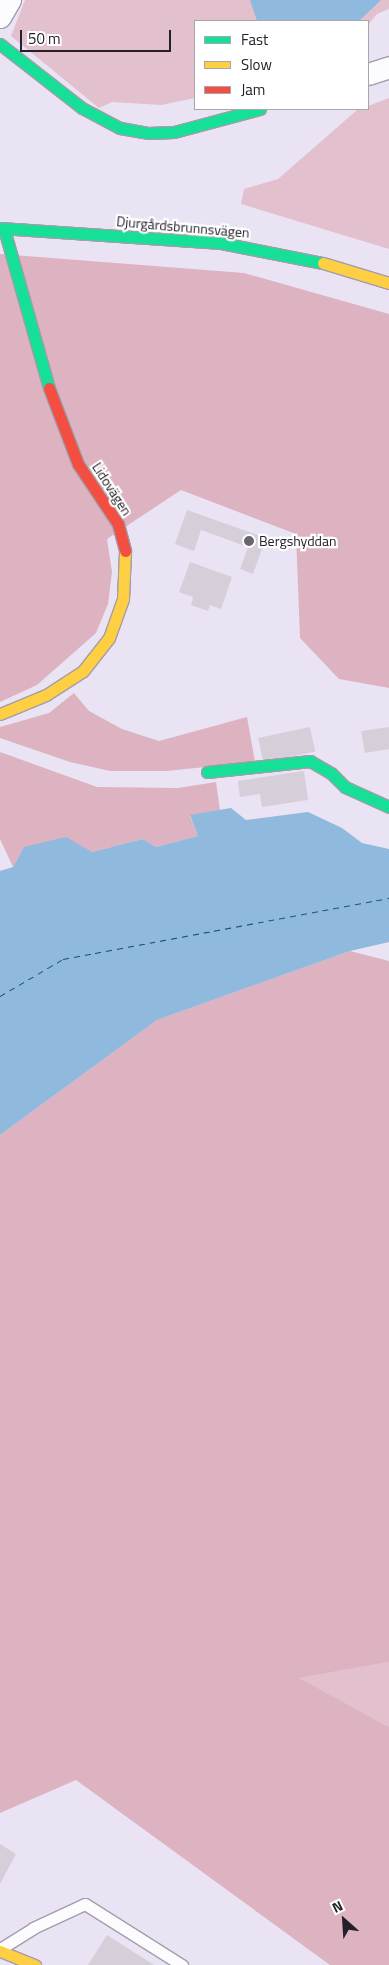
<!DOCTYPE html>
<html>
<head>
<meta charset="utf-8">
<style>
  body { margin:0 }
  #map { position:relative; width:389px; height:1965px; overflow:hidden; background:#eae3f4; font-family:"Titillium Web",sans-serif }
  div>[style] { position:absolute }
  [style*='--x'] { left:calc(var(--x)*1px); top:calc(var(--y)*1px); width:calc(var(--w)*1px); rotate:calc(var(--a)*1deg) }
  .green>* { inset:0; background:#e3c0ce }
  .forest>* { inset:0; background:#ddb2c1 }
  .water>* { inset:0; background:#8fb9dd }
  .ferry>* { height:1px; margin-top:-0.5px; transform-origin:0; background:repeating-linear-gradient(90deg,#20506f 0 6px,transparent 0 11px) }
  .building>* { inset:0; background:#d6ced9; transform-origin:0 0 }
  .roads { filter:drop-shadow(1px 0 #a29da9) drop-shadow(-1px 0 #a29da9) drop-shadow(0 1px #a29da9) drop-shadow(0 -1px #a29da9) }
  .lane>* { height:11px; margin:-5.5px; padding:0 5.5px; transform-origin:5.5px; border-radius:5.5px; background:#fcfbfd }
  .street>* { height:21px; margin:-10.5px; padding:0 10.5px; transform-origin:10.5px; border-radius:10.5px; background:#fcfbfd }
  .fast>* { height:11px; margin:-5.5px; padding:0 5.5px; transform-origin:5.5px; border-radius:5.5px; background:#16e098 }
  .slow>* { height:11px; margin:-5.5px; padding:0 5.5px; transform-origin:5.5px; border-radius:5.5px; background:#ffcf43 }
  .jam>* { height:11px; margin:-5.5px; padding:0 5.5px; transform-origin:5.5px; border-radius:5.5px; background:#f24e42 }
  .dots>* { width:14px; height:14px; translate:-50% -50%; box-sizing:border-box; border:2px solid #fff; border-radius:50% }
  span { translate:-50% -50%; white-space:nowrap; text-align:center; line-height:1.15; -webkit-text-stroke:4.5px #fff; paint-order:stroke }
  .street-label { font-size:14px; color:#24202a }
  .poi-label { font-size:14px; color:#24202a }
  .left { translate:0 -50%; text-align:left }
  .legend { position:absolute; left:194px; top:20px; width:175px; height:90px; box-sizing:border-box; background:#fff; border:1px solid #a7a6aa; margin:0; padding:6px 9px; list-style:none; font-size:15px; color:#24202a }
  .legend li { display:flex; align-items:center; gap:10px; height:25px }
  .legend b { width:25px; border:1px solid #a7a6aa }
  .north { position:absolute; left:319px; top:1895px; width:50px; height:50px; -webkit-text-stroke:4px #fff; paint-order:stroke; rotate:334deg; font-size:14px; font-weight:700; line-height:20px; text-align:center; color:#24202a }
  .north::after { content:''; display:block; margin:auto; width:18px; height:22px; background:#24202a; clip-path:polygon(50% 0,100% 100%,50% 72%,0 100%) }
  .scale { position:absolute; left:20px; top:30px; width:151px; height:22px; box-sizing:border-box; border:2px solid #24202a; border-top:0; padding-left:6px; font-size:15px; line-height:18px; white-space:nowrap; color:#24202a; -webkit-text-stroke:4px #fff; paint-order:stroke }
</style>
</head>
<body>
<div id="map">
  <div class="green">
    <div style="clip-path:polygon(25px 0,389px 0,389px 9px,377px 14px,368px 25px,368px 21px,195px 21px,195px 98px,161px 105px,112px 102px,99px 108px,11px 36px)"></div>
    <div style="clip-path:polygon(389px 98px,389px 249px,241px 204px,244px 189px,278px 179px,357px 110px,368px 109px,368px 106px)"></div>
    <div style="clip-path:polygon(389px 1662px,389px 1727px,298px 1678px)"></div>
  </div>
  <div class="forest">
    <div style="clip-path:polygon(0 254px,244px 273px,389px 314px,389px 688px,339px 679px,300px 638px,296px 534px,181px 490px,107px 539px,112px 572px,108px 604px,96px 633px,37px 685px,0 702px)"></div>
    <div style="clip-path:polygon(74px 693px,89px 711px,122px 729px,159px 741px,247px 717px,255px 762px,166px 771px,110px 771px,70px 762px,0 738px,0 727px,49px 713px)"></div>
    <div style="clip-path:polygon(0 752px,97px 787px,178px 788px,216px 782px,220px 810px,190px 816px,198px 836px,156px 847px,143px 839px,92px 852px,24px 847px,13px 867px,0 839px)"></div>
    <div style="clip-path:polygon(350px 951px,389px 961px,389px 1662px,299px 1678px,389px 1727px,389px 1965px,330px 1965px,76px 1780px,0 1813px,0 1135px,157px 1020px)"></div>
  </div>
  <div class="water">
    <div style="clip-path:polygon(250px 0,381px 0,359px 21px,257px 21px)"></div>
    <div style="clip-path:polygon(231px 808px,246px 820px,308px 812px,342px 828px,362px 843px,389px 849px,389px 942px,350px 951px,157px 1020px,0 1135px,0 871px,13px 867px,24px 847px,66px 837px,92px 852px,143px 839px,156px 847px,198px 836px,190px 815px)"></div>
  </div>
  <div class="ferry">
    <div style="--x:0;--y:996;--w:73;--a:-30.4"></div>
    <div style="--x:63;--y:959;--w:332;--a:-10.6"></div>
  </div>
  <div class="building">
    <div style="clip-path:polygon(187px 510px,266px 538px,253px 574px,240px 569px,248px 547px,201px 530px,194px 551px,175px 544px)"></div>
    <div style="clip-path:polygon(190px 562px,232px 577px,221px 609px,210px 605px,208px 611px,191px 605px,193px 597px,179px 592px)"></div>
    <div style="left:310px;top:727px;width:25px;height:53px;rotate:78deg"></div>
    <div style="clip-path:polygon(389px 727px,389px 749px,365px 753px,361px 731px)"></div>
    <div style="clip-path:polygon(304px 771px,308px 800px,262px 807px,260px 794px,240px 797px,238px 781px)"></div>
    <div style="clip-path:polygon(0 1844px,16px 1854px,0 1884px)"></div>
    <div style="clip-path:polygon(107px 1935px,154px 1965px,88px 1965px)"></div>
  </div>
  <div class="roads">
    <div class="lane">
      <div style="--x:0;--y:1949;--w:39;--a:-32"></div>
      <div style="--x:33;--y:1928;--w:57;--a:-24.8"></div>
      <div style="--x:85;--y:1904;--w:115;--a:32.2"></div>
    </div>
    <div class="street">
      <div style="--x:0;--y:17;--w:20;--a:-60"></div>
      <div style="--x:368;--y:74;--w:22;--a:-18"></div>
    </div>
    <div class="fast">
      <div style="--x:0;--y:44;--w:104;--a:38"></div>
      <div style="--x:82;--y:108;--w:43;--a:27.8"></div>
      <div style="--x:120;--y:128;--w:28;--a:10"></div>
      <div style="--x:148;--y:133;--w:26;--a:-2"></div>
      <div style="--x:174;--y:132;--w:89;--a:-15"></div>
      <div style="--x:0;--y:228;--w:222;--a:3.9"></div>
      <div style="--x:221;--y:243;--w:104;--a:11.1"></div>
      <div style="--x:4;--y:229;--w:165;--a:74.2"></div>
      <div style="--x:207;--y:772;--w:104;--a:-6.1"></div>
      <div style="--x:310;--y:761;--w:24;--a:30"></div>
      <div style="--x:331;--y:773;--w:20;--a:45"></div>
      <div style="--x:345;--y:787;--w:48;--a:24.4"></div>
    </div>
    <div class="slow">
      <div style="--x:323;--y:263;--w:69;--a:16.9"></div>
      <div style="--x:0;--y:714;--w:50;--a:-22.4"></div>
      <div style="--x:46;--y:695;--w:44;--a:-33"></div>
      <div style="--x:83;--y:671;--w:42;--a:-51.8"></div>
      <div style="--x:109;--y:638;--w:41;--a:-70.3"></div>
      <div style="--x:123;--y:599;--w:48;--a:-87.6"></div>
      <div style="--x:0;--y:1951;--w:38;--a:22"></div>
    </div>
    <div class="jam">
      <div style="--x:49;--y:388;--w:81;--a:69.1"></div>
      <div style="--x:78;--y:464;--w:72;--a:56.3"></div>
      <div style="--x:118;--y:524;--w:28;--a:75"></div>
    </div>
  </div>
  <div class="dots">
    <div style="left:249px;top:541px;background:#696471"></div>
  </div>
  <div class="street-label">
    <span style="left:183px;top:227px;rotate:5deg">Djurgårdsbrunnsvägen</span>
    <span style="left:112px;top:489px;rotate:57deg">Lidovägen</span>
  </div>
  <div class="poi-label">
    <span class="left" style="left:259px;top:541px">Bergshyddan</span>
  </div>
  <ul class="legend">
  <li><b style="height:6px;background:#16e098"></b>Fast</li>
  <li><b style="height:6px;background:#ffcf43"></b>Slow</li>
  <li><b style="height:6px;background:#f24e42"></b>Jam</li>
  </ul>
  <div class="north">N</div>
  <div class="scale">50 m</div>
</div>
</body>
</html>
